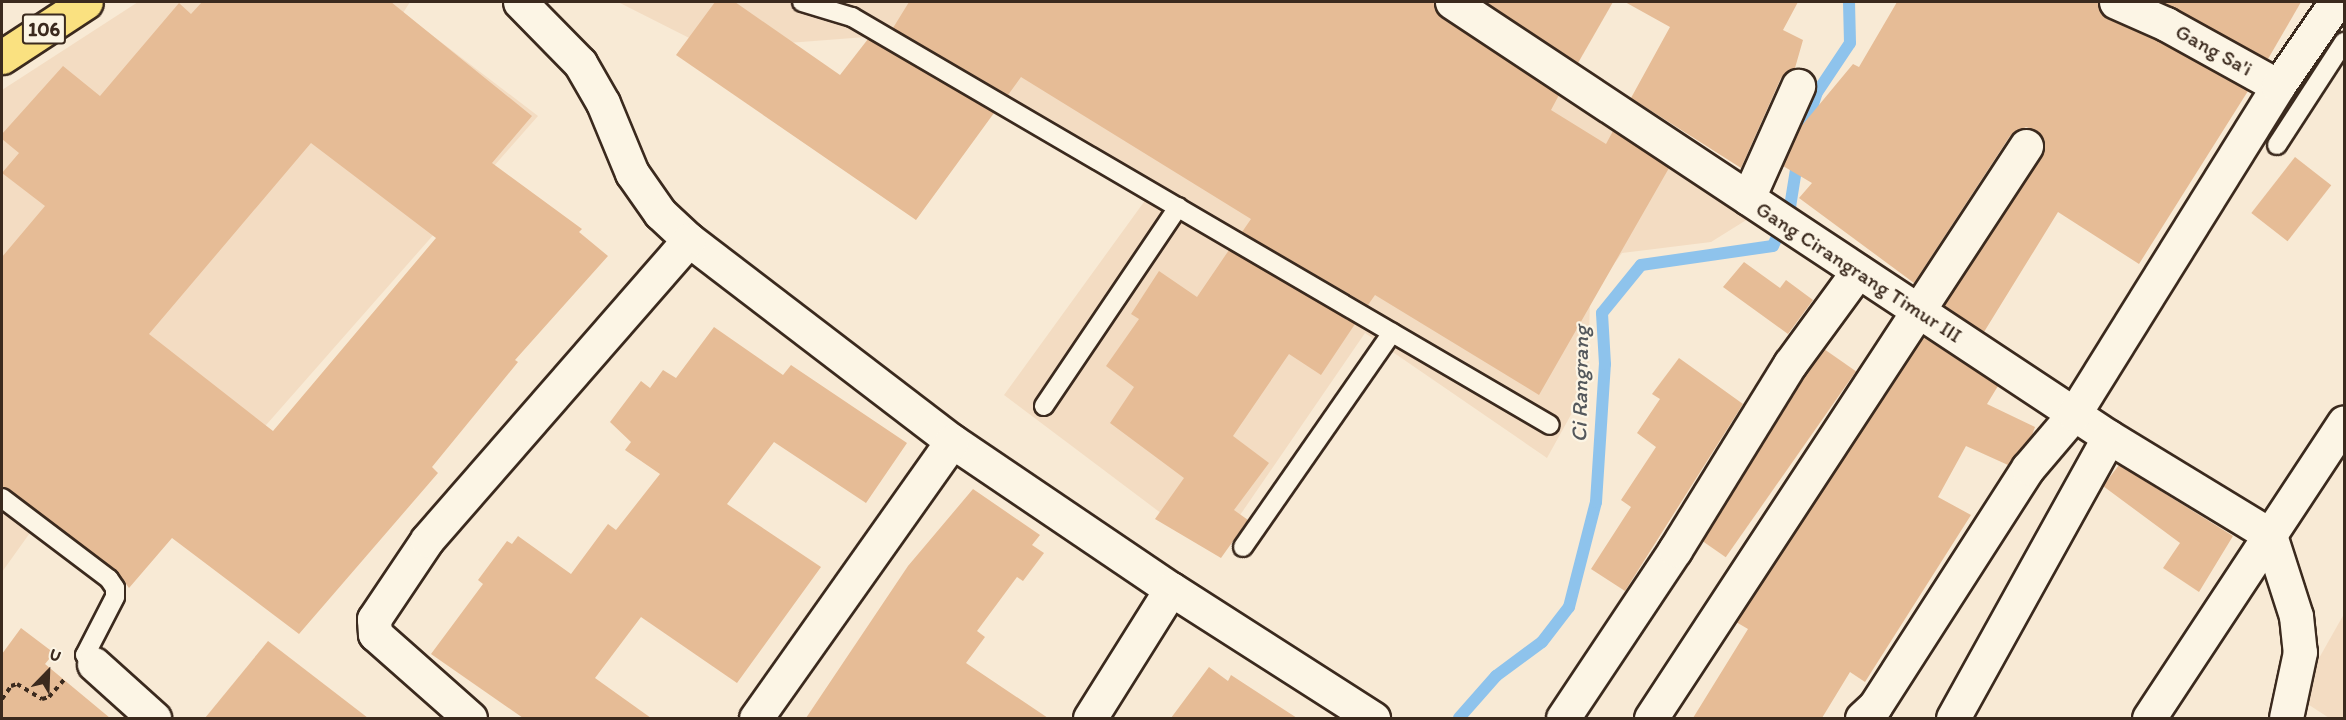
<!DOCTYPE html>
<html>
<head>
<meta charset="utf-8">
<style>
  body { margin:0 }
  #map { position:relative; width:2346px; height:720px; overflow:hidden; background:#f8ead5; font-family:Itim,sans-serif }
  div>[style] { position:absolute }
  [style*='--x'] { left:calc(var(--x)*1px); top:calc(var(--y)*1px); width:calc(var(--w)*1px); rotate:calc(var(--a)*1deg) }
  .built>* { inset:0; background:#f3dcc2 }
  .stream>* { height:12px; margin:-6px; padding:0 6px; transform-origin:6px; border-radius:6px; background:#8ec3ec }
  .building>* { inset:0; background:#e6bc96; transform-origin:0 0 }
  .path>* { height:4px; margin-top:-2px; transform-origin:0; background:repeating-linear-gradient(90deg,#3b2a1e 0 4.5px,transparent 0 9px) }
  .roads { filter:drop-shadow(2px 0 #3b2a1e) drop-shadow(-2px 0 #3b2a1e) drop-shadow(0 2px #3b2a1e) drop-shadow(0 -2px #3b2a1e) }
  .lane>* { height:18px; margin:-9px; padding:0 9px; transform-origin:9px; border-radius:9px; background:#fcf5e5 }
  .street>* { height:33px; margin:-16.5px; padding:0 16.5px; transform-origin:16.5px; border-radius:16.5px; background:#fcf5e5 }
  .primary>* { height:33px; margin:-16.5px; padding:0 16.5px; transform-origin:16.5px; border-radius:16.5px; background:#fae180 }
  span { translate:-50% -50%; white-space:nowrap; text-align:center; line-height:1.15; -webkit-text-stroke:4.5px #fcf5e5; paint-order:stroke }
  .shield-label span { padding:2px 4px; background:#fcf5e5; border:2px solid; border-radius:4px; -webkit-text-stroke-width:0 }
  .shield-label { font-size:20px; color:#3b2a1e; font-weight:700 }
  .street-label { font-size:21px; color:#3b2a1e }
  .water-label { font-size:22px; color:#54585c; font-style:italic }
  .frame { position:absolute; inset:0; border:3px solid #3b2a1e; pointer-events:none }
  .north { position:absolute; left:18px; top:642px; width:60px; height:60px; -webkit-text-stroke:4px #fcf5e5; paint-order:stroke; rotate:23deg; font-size:16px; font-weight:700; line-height:24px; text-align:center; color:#3b2a1e }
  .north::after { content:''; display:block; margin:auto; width:21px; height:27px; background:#3b2a1e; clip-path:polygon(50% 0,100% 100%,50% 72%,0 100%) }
</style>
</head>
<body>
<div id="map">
  <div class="built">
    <div style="clip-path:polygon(138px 2px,410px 2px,403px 13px,538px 116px,128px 582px,2px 475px,2px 90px)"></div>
    <div style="clip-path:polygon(618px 2px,1454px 2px,1772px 204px,1711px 242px,1622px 253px,1590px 297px,1588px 384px,1547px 458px,1365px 333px,1214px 553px,1004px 395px,1149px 195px,879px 36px,711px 49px)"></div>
    <div style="clip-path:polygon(2px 508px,32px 530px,2px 572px)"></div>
    <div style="clip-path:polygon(2344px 614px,2344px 718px,2329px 718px,2297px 697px)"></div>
  </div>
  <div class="stream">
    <div style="--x:1804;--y:132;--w:40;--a:-72"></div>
    <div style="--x:1816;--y:94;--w:61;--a:-56.3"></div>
    <div style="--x:1850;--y:43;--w:41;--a:-91.4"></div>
    <div style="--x:1459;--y:718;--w:56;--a:-48.6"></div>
    <div style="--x:1496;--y:676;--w:57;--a:-36.5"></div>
    <div style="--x:1542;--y:642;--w:44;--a:-52.4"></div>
    <div style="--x:1569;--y:607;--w:108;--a:-75.6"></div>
    <div style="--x:1596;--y:502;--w:138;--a:-86.3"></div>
    <div style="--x:1605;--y:364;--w:51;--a:-93.4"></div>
    <div style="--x:1602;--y:313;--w:62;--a:-50.9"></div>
    <div style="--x:1641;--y:265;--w:133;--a:-8.2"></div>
    <div style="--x:1773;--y:246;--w:43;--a:-66.4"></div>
    <div style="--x:1790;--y:207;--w:51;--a:-80.9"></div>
  </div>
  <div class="building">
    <div style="clip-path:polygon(evenodd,202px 2px,391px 2px,532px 116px,492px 163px,582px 229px,579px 232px,608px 256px,515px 360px,518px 362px,432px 467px,438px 473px,299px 634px,172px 538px,129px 588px,116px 570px,2px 487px,2px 257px,45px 206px,2px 173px,19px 153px,2px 139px,2px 134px,63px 66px,100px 96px,179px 3px,191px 14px,202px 2px,311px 143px,436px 238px,273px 431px,149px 334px,311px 143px)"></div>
    <div style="clip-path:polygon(715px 2px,735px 2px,840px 75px,868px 39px,994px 113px,916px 220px,676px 55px)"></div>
    <div style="clip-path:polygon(909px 2px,1433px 2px,1442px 18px,1559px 95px,1551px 110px,1606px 144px,1613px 131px,1669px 168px,1539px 395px,1375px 295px,1368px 305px,1242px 232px,1251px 219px,1021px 77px,1008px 95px,893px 28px)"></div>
    <div style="clip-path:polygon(1485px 2px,1613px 2px,1578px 63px)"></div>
    <div style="clip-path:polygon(1625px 2px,1798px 2px,1783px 30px,1803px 40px,1795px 68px,1781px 78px,1741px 168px,1631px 98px,1670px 27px)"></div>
    <div style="clip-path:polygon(1897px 2px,2098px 2px,2101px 13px,2108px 19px,2158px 41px,2248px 91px,2139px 264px,2058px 212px,1984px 332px,1944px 305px,2042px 156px,2045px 146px,2037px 131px,2026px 127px,2010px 136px,1914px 283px,1799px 198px,1812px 183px,1783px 166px,1799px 129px,1853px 64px,1859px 67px)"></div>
    <div style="clip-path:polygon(2161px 2px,2301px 2px,2268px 59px)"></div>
    <div style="left:2295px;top:157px;width:46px;height:71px;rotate:38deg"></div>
    <div style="clip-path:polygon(1229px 250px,1355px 324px,1321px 375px,1289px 354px,1233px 436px,1269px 463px,1234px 510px,1248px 520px,1221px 558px,1155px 519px,1184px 478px,1110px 423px,1134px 387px,1106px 366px,1139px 319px,1131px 314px,1159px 271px,1197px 297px)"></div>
    <div style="clip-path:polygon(1744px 262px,1780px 288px,1786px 280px,1813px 300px,1788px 334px,1723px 287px)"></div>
    <div style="clip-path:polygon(714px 327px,783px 375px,791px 365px,907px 443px,866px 503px,774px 442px,727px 504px,821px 567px,737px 683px,641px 617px,595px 678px,651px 718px,523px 718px,431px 654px,483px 584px,478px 580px,507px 541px,512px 544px,518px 536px,571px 574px,608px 524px,616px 530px,660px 474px,625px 450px,631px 442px,610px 422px,641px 381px,650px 388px,663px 370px,676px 378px)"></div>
    <div style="clip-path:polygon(1923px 337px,1998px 386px,1987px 404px,2035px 427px,2032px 435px,2008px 465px,1966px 446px,1938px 497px,1971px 515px,1865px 682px,1850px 672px,1822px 718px,1693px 718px,1748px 629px,1736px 622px)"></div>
    <div style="left:1824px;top:349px;width:39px;height:227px;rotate:35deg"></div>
    <div style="clip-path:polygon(1679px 358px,1743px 404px,1625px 591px,1591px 569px,1631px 507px,1621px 500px,1656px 447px,1637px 433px,1660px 399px,1652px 394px)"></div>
    <div style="clip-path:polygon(2119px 465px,2233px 536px,2199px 592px,2163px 568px,2180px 543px,2103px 486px)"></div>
    <div style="clip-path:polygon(973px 489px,1040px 535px,1032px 545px,1044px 553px,1023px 581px,1017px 577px,977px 631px,985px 637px,966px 663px,1048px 718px,806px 718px,908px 566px)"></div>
    <div style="clip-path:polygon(21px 628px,54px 653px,45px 664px,110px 718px,2px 718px,2px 654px)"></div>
    <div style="clip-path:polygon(268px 641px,368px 718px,205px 718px)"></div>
    <div style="clip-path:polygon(1209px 667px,1228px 681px,1231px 675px,1297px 718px,1171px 718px)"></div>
  </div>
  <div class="path">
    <div style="--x:2;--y:699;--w:16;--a:-55"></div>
    <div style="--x:11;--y:686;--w:6;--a:-18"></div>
    <div style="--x:17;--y:684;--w:29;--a:31"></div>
    <div style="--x:42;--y:699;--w:7;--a:-16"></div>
    <div style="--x:49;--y:697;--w:23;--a:-49"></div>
  </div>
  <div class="roads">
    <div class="lane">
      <div style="--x:802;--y:2;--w:52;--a:16.7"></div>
      <div style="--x:852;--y:17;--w:808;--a:30.31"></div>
      <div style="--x:2277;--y:145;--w:123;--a:-57"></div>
      <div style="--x:1044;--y:406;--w:240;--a:-56"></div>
      <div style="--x:2;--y:498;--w:134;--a:37.1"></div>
      <div style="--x:109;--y:579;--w:11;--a:56"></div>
      <div style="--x:115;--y:588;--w:9;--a:90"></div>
      <div style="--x:115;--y:597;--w:65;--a:117.3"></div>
      <div style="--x:85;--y:655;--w:13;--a:45"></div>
      <div style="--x:1243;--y:547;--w:261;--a:-55.2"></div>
    </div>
    <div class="street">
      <div style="--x:520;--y:2;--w:86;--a:45.5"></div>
      <div style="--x:580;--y:63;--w:46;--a:60.1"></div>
      <div style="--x:603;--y:103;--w:76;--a:67.5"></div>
      <div style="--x:632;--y:173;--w:49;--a:55"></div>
      <div style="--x:660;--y:213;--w:40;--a:43"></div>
      <div style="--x:689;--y:240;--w:331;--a:37.4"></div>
      <div style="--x:952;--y:441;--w:264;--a:34.1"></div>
      <div style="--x:1171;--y:589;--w:240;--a:32.6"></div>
      <div style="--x:1452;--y:2;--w:788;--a:33.51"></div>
      <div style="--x:2109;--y:437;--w:188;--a:31.3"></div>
      <div style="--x:2116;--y:2;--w:55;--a:23.7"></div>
      <div style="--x:2166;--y:24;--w:128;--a:29"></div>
      <div style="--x:1748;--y:198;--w:123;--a:-65.9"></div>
      <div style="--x:2270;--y:535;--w:85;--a:72.2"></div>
      <div style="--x:2296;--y:616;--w:36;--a:84"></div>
      <div style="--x:2300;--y:652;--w:67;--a:102"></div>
      <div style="--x:94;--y:664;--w:81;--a:42"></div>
      <div style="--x:470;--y:718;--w:127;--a:-138.5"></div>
      <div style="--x:375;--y:634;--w:15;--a:-94"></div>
      <div style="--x:374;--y:619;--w:95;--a:-56.1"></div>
      <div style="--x:427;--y:540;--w:398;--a:-48.9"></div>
      <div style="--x:756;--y:718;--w:339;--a:-54.7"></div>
      <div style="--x:1090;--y:718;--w:152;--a:-57.9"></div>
      <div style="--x:1563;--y:718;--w:202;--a:-56.3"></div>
      <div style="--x:1675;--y:550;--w:219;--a:-58.3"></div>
      <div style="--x:1790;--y:364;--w:115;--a:-53.8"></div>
      <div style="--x:1651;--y:718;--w:684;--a:-56.75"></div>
      <div style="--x:1862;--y:718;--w:18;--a:-43"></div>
      <div style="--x:1875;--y:706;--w:283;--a:-57.3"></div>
      <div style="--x:2028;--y:468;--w:71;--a:-49.6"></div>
      <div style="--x:2074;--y:414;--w:386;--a:-58.1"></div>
      <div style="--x:2278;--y:86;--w:102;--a:-55.4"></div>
      <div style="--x:1953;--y:718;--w:321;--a:-61"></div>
      <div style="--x:2149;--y:718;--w:354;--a:-56.6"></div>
    </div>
    <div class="primary">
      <div style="--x:2;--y:57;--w:100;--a:-33.2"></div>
    </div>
  </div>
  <div class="shield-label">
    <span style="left:44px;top:29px">106</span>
  </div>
  <div class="street-label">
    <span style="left:2214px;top:50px;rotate:29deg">Gang Sa'i</span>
    <span style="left:1859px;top:272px;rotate:33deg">Gang Cirangrang Timur III</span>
  </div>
  <div class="water-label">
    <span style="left:1580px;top:384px;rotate:-89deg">Ci Rangrang</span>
  </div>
  <div class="frame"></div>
  <div class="north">U</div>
</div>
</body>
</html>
